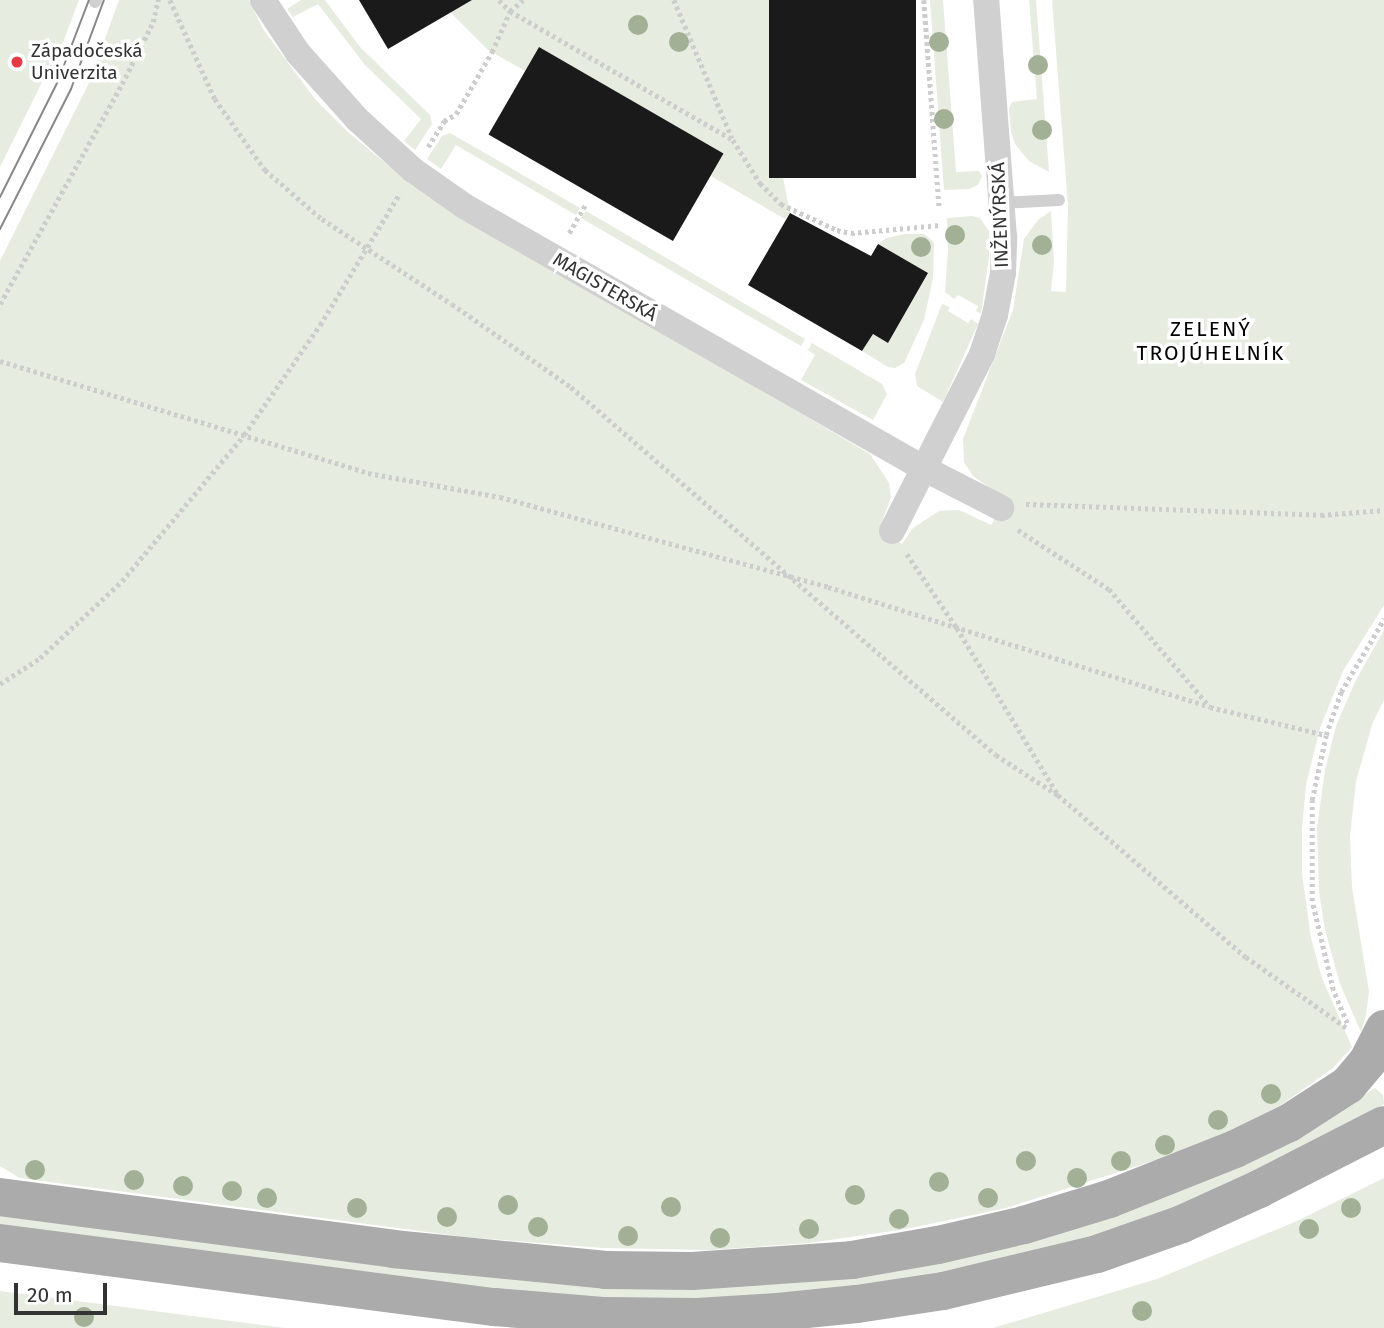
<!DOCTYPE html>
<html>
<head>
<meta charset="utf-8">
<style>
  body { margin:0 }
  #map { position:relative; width:1384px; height:1328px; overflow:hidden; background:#fff; font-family:"Fira Sans",sans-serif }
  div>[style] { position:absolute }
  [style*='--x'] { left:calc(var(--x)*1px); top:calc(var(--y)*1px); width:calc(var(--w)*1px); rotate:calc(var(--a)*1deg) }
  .green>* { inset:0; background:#e6ecdf }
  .building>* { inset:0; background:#1a1a1a; transform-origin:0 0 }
  .path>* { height:4.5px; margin-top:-2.25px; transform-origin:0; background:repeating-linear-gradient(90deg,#cdcdcd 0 3.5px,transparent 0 7px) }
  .service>* { height:12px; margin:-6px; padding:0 6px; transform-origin:6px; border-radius:6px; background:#d0d0d0 }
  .minor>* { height:26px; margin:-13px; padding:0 13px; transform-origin:13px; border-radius:13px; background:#d0d0d0 }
  .primary>* { height:38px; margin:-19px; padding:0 19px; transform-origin:19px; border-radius:19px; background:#ababab }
  .tram>* { height:2px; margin:-1px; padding:0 1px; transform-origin:1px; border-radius:1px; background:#888 }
  .trees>* { width:20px; height:20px; margin:-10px; border-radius:50%; background:#a2b095 }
  .dots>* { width:19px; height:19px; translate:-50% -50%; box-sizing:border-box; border:4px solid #fff; border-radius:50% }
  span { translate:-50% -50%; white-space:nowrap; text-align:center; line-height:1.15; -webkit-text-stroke:7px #fff; paint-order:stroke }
  .poi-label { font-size:19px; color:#333 }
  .left { translate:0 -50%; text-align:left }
  .street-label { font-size:19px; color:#333 }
  .neighbourhood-label { font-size:21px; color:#000; letter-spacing:2px }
  .scale { position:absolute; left:14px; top:1283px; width:93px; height:32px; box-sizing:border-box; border:4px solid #333; border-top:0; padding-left:9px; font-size:21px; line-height:24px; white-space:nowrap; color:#333; -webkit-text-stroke:5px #fff; paint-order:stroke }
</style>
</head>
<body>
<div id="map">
  <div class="green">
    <div style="clip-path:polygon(0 0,79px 0,56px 61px,46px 74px,0 167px)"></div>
    <div style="clip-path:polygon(119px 0,249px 0,263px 29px,315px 99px,349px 133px,412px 185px,870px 454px,889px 483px,891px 497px,879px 530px,902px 544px,913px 528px,939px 511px,959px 510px,991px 525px,1007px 500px,973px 476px,964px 462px,963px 439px,1013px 310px,1024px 239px,1038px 220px,1051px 211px,1054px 262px,1051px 291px,1066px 292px,1068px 206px,1052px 0,1384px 0,1384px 605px,1343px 671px,1320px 728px,1306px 785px,1302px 829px,1302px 874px,1311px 938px,1322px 978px,1352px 1047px,1333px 1068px,1271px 1112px,1200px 1146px,1006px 1208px,906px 1229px,809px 1243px,711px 1250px,602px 1248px,465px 1237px,20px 1178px,0 1166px,0 261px,88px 85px)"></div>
    <div style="clip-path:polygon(301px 0,325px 0,360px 47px,430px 115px,432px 124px,415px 150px,404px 141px,421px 119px,365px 65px,318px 4px,293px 17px,287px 9px)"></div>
    <div style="clip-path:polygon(472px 0,769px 0,783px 177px,790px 213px,785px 219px,711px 176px,723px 154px,539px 47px,525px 71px,488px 50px,450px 12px)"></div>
    <div style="clip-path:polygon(930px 0,943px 0,956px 172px,979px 171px,982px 176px,978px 185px,969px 189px,944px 190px)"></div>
    <div style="clip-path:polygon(1029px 0,1036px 0,1049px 172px,1029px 161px,1015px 144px,1011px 132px,1009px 109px,1012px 102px,1037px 99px)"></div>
    <div style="clip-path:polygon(450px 133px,580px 208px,576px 215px,456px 145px,441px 169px,427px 159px,442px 136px)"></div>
    <div style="clip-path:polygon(586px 211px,805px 339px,801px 346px,761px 323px,581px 218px)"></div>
    <div style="clip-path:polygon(972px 216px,980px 218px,989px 231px,989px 257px,981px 314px,976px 311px,978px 306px,958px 295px,954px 299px,945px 292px,948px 250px,947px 218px)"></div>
    <div style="clip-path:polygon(905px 234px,924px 234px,934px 242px,933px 278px,924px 320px,904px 363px,895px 368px,888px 367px,862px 351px,873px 334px,888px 343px,928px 274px,878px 244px,886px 238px)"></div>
    <div style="clip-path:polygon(942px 304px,950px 307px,948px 311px,968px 323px,971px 319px,978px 324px,943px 402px,917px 386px,915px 374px)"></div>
    <div style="clip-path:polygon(812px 343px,882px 384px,887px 394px,873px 420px,801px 380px,815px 355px,808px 350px)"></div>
    <div style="clip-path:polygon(1384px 630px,1384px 700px,1373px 722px,1356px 781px,1350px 836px,1352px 887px,1369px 992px,1366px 1015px,1361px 1032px,1340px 984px,1325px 930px,1319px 892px,1317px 828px,1325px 770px,1336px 726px,1355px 682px)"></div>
    <div style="clip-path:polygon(1375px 1088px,1383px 1095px,1384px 1104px,1302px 1152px,1149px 1218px,1058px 1246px,852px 1291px,658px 1301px,500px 1292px,0 1227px,0 1211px,802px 1280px,1319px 1123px)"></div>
    <div style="clip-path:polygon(1384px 1178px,1384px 1328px,993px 1328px,1157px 1279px,1297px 1221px)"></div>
    <div style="clip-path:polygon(0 1291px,285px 1328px,0 1328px)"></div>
  </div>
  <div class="building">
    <div style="clip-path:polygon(359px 0,472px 0,388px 49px)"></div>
    <div style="left:769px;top:0;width:147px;height:178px"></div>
    <div style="left:539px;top:47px;width:213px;height:101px;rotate:30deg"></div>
    <div style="clip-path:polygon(790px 213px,871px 256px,878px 244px,928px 273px,888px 343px,873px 334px,862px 351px,748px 285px)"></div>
  </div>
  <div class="path">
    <div style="--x:170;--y:0;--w:109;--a:65.6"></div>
    <div style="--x:215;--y:99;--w:87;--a:54.8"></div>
    <div style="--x:265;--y:170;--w:75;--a:40.7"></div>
    <div style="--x:322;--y:219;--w:155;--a:33.2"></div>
    <div style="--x:452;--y:304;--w:145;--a:34.9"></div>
    <div style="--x:571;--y:387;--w:562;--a:40.89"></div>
    <div style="--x:996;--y:755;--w:74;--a:32.8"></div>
    <div style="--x:499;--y:0;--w:16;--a:45"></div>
    <div style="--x:510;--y:11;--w:258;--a:30"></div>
    <div style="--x:733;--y:140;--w:51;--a:57.9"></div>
    <div style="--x:760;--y:183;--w:30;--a:45"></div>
    <div style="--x:781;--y:204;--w:62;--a:24.9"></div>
    <div style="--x:837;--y:230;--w:14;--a:12"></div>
    <div style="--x:851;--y:233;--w:90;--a:-5.1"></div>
    <div style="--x:674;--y:0;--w:150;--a:67.2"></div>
    <div style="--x:924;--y:0;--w:207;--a:85.8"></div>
    <div style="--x:428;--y:147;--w:31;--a:-58"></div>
    <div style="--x:444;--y:121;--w:14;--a:-30"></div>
    <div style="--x:456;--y:114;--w:72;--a:-59.9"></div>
    <div style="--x:492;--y:52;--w:45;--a:-66.3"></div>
    <div style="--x:510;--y:11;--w:17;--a:-40"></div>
    <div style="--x:569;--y:233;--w:34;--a:-60"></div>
    <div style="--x:0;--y:304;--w:252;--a:-61"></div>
    <div style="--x:122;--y:84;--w:69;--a:-63.4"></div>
    <div style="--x:153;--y:22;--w:23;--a:-77"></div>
    <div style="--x:0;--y:361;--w:385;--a:16.9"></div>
    <div style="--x:368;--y:473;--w:134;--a:10.3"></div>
    <div style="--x:500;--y:497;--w:340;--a:15.3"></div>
    <div style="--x:828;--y:587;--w:400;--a:17.4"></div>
    <div style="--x:1026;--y:504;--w:295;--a:2.1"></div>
    <div style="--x:1321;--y:515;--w:63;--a:-4.5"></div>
    <div style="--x:1018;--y:530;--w:108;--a:33"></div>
    <div style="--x:1109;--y:589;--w:155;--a:49.4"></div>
    <div style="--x:1210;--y:707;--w:119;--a:13.6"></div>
    <div style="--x:907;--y:554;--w:89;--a:56"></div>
    <div style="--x:957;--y:628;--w:195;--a:58.8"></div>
    <div style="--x:1058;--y:795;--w:248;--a:40.8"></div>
    <div style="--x:1246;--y:957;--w:123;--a:35.1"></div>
    <div style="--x:0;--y:684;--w:48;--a:-33"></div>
    <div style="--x:40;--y:658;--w:112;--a:-43.2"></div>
    <div style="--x:122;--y:581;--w:190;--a:-50.1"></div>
    <div style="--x:244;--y:435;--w:134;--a:-55.4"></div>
    <div style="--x:320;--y:325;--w:154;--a:-58.8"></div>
    <div style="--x:1347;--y:1023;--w:36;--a:-113"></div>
    <div style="--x:1333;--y:990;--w:91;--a:-103.3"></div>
    <div style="--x:1312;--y:901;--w:101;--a:-90"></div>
    <div style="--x:1312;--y:800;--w:66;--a:-77.8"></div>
    <div style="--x:1326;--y:735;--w:46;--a:-70.8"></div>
    <div style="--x:1341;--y:692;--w:85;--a:-59.5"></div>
  </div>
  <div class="service">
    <div style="--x:95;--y:2;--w:2;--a:-63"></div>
    <div style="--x:1001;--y:203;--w:58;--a:-3"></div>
  </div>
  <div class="minor">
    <div style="--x:263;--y:0;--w:64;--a:56.6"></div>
    <div style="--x:298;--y:53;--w:90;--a:48.2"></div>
    <div style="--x:358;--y:120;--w:74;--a:42.3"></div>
    <div style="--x:413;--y:170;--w:62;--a:35.2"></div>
    <div style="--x:464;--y:206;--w:529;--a:29.72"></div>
    <div style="--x:923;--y:468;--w:88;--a:27.1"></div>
    <div style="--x:892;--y:531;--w:199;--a:-63"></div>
    <div style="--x:982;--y:354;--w:41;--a:-71.6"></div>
    <div style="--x:995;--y:315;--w:43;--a:-79.2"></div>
    <div style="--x:1003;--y:273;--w:36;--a:-88"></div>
    <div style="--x:1004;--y:237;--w:238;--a:-94.3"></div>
  </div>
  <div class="primary">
    <div style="--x:0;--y:1197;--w:396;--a:7.5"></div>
    <div style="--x:393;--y:1249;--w:214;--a:5.6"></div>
    <div style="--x:606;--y:1270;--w:86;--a:0.7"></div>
    <div style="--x:692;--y:1271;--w:160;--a:-3.9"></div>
    <div style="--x:852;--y:1260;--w:87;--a:-9.9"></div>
    <div style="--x:938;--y:1245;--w:88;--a:-13.1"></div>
    <div style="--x:1024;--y:1225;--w:89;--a:-17"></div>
    <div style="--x:1109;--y:1199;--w:136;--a:-21.6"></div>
    <div style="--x:1235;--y:1149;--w:60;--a:-25.7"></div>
    <div style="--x:1289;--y:1123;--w:70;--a:-32.8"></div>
    <div style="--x:1348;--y:1085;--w:31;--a:-50"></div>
    <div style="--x:1368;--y:1061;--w:36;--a:-63"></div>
    <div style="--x:0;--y:1243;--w:499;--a:7.4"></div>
    <div style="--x:495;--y:1307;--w:108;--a:4.8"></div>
    <div style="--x:603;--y:1316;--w:94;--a:0.6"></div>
    <div style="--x:697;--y:1317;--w:81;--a:-3.5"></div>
    <div style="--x:778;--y:1312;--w:79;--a:-5.8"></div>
    <div style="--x:857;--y:1304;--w:87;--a:-8.6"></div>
    <div style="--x:943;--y:1291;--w:158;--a:-13.5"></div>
    <div style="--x:1097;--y:1254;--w:90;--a:-19.4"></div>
    <div style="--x:1182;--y:1224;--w:85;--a:-24.4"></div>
    <div style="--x:1259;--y:1189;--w:140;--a:-27.1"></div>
  </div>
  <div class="tram">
    <div style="--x:0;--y:197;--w:130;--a:-63.4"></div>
    <div style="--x:58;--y:81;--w:87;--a:-69.1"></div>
    <div style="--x:0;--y:229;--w:157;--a:-63.1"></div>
    <div style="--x:71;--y:89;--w:95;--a:-69.7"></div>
  </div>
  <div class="trees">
    <div style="left:638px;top:25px"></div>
    <div style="left:679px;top:42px"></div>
    <div style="left:939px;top:42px"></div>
    <div style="left:1038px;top:65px"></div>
    <div style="left:944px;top:119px"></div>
    <div style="left:1042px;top:130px"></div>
    <div style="left:955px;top:235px"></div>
    <div style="left:1042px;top:245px"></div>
    <div style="left:921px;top:247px"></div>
    <div style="left:1271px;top:1094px"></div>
    <div style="left:1218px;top:1120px"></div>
    <div style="left:1165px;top:1145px"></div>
    <div style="left:1026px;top:1161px"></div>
    <div style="left:1121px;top:1161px"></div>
    <div style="left:35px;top:1170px"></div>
    <div style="left:1077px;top:1178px"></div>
    <div style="left:134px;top:1180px"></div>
    <div style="left:939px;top:1182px"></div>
    <div style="left:183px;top:1186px"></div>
    <div style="left:232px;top:1191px"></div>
    <div style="left:855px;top:1195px"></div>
    <div style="left:267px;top:1198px"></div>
    <div style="left:988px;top:1198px"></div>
    <div style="left:508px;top:1205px"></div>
    <div style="left:671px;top:1207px"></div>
    <div style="left:357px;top:1208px"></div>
    <div style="left:1351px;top:1208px"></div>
    <div style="left:447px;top:1217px"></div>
    <div style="left:899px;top:1219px"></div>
    <div style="left:538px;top:1227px"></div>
    <div style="left:809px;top:1229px"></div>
    <div style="left:1309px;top:1229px"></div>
    <div style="left:628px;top:1236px"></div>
    <div style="left:720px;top:1238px"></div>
    <div style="left:1142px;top:1311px"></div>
    <div style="left:84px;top:1317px"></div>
  </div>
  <div class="dots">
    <div style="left:17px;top:62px;background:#e63946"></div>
  </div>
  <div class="poi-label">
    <span class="left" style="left:31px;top:62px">Západočeská<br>Univerzita</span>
  </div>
  <div class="street-label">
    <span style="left:1000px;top:215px;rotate:-92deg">INŽENÝRSKÁ</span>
    <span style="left:605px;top:287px;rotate:30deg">MAGISTERSKÁ</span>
  </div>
  <div class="neighbourhood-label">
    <span style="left:1211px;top:341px">ZELENÝ<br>TROJÚHELNÍK</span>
  </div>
  <div class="scale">20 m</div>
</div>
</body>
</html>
